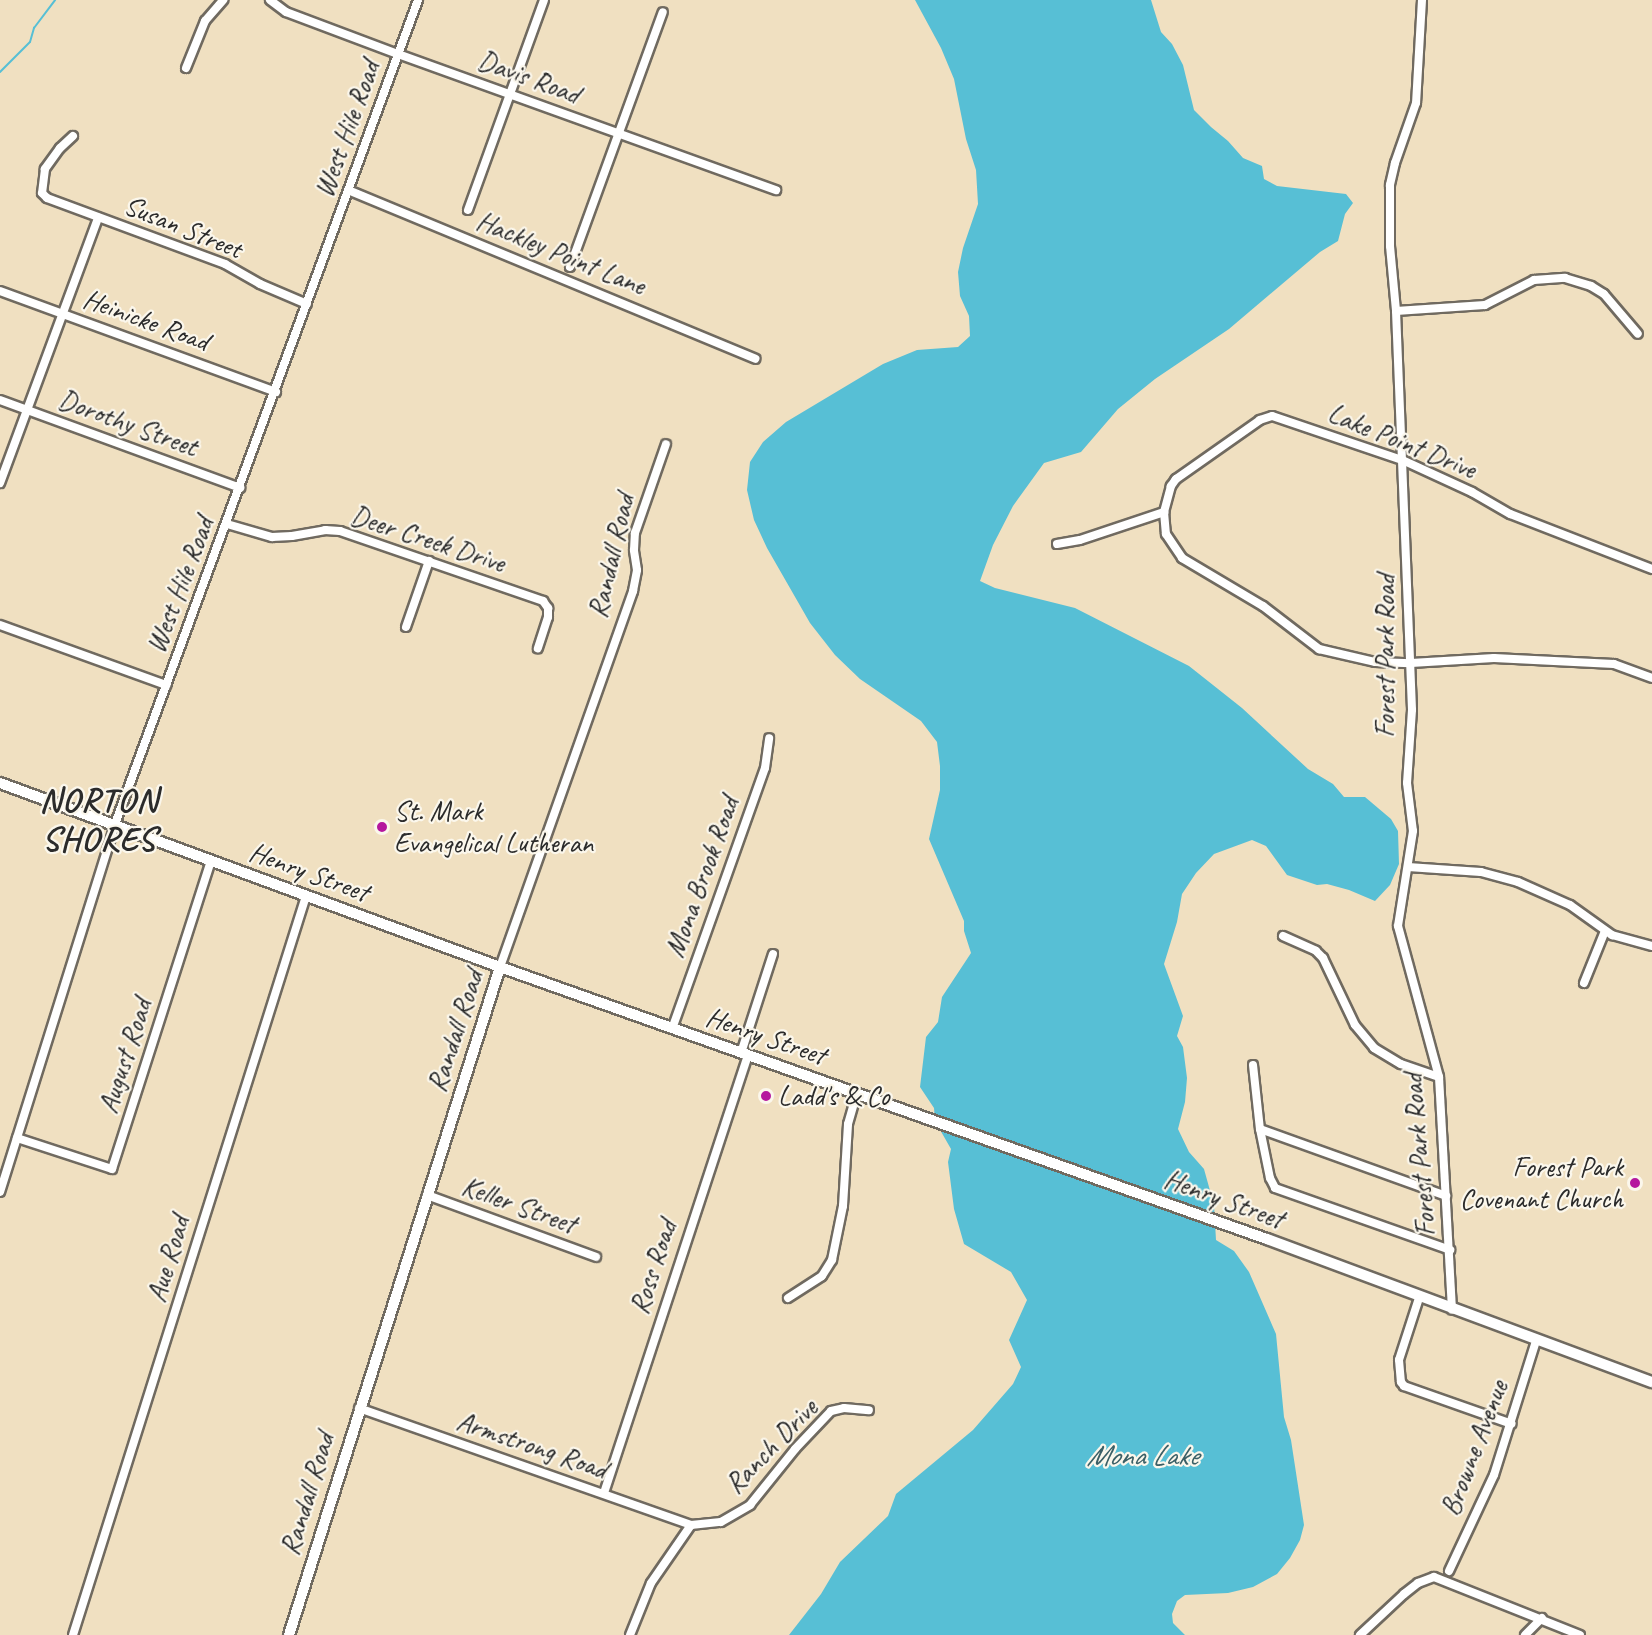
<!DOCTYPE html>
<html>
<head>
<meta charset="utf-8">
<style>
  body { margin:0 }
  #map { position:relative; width:1652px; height:1635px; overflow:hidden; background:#f0e0c1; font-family:Caveat,sans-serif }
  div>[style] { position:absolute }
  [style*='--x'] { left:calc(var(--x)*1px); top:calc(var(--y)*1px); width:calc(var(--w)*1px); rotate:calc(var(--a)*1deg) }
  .water>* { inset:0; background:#57bfd5 }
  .stream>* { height:2px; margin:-1px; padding:0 1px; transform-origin:1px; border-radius:1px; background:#57bfd5 }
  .roads { filter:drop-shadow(2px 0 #706a60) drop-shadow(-2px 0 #706a60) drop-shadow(0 2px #706a60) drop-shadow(0 -2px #706a60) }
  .street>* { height:8px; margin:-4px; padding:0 4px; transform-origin:4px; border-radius:4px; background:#fff }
  .secondary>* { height:10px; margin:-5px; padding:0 5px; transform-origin:5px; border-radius:5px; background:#fff }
  .dots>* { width:16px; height:16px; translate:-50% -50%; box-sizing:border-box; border:3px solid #fbf7ec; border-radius:50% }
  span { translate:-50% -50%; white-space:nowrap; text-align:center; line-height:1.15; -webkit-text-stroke:4.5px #fbf7ec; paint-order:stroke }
  .street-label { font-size:28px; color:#2b2b2b }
  .poi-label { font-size:28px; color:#2b2b2b }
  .left { translate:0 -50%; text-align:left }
  .right { translate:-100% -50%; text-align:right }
  .water-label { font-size:30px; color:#3a5f66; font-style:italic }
  .district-label { font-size:34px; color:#2b2b2b; font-weight:700; letter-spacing:1.5px }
</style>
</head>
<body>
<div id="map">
  <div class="water">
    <div style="clip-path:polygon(915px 0,1151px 0,1161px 32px,1172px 44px,1183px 65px,1194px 110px,1211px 127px,1228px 141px,1243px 158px,1262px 166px,1264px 179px,1277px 186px,1346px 194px,1353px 203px,1345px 214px,1338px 241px,1320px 252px,1229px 329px,1155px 379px,1118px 409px,1081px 452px,1044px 463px,1013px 506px,993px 545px,980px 581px,995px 588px,1075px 608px,1189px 666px,1242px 708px,1308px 769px,1333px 784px,1344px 797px,1365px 797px,1391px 819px,1398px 831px,1399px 864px,1390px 885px,1375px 901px,1349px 890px,1327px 884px,1317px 885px,1287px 875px,1266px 846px,1252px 840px,1214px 854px,1196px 873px,1182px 894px,1177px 922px,1164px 964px,1183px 1016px,1177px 1036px,1183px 1047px,1187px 1078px,1185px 1102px,1178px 1129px,1189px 1152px,1204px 1169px,1214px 1205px,1216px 1240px,1234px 1251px,1249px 1272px,1276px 1334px,1284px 1417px,1291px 1440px,1304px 1525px,1300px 1540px,1290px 1558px,1277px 1574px,1253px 1587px,1228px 1593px,1185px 1595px,1177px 1601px,1172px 1614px,1173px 1623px,1185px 1635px,789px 1635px,821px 1594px,840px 1562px,888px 1516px,896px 1494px,973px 1430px,1013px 1384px,1021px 1367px,1009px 1340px,1027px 1300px,1011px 1272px,964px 1244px,954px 1209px,948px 1162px,951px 1149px,935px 1121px,934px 1108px,920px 1087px,926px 1037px,938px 1022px,942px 997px,971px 953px,964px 931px,964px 921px,929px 839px,940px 790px,940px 766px,937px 742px,921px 721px,860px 679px,835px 655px,810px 623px,767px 548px,754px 520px,747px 490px,750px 462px,763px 442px,786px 422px,883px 364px,917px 350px,958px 347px,970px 336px,969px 316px,960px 296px,958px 272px,963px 248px,978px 204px,976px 170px,966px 139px,954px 79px,941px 48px)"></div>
  </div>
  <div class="stream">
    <div style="--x:0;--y:72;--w:42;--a:-45"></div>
    <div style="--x:30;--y:42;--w:15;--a:-74"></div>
    <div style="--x:34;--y:28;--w:35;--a:-53"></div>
  </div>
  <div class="roads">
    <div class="street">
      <div style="--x:270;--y:0;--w:20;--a:37"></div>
      <div style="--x:286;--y:12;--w:120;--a:20.6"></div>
      <div style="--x:398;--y:54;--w:402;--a:19.8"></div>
      <div style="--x:1422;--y:0;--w:103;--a:93.3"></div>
      <div style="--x:1416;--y:103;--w:64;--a:109.3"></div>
      <div style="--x:1395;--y:163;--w:23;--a:103"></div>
      <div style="--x:1390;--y:185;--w:61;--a:90"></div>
      <div style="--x:1390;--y:246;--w:65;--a:84.7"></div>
      <div style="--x:1396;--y:311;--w:399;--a:87.7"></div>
      <div style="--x:1412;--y:710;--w:73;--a:93.9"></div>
      <div style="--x:1407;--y:783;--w:48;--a:82.9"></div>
      <div style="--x:1413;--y:831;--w:96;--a:99"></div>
      <div style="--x:1398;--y:926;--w:156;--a:74.8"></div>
      <div style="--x:1439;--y:1077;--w:233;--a:86.8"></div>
      <div style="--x:186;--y:68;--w:51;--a:-68"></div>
      <div style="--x:205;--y:21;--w:28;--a:-49"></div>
      <div style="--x:73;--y:136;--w:18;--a:137"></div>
      <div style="--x:60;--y:148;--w:26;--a:126"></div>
      <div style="--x:45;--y:169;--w:24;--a:97"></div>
      <div style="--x:42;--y:193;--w:7;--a:45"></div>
      <div style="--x:47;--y:198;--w:190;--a:20.3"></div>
      <div style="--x:225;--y:264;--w:40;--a:29.7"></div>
      <div style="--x:260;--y:284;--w:51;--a:23.1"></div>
      <div style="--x:348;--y:190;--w:441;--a:22.5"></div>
      <div style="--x:468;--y:210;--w:223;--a:-70.1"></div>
      <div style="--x:570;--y:267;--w:271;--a:-70"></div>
      <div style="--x:0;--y:291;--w:294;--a:20.1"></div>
      <div style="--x:1396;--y:311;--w:89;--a:-3.9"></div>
      <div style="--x:1485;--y:305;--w:55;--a:-27"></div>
      <div style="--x:1534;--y:280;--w:31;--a:-4"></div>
      <div style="--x:1565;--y:278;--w:27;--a:17"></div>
      <div style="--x:1591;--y:286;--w:15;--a:32"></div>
      <div style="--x:1604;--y:294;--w:52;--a:49.6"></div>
      <div style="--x:0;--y:400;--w:256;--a:20.1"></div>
      <div style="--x:0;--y:483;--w:283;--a:-69.7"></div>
      <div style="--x:227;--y:524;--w:47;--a:16.1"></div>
      <div style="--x:272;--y:537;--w:20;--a:-3"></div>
      <div style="--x:292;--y:536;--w:34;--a:-10"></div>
      <div style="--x:325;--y:530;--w:15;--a:4"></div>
      <div style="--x:340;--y:531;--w:215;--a:19"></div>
      <div style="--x:543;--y:601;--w:9;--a:54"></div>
      <div style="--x:548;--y:608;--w:9;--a:90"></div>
      <div style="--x:548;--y:617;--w:33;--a:108"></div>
      <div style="--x:1057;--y:544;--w:23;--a:-10"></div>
      <div style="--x:1080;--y:540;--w:89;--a:-18.4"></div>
      <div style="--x:1652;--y:569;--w:152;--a:-158.8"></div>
      <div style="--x:1510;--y:514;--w:44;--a:-149.9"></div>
      <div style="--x:1472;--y:492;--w:77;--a:-155.4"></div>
      <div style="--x:1402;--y:460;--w:137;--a:-161.3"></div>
      <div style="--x:1272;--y:416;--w:13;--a:162"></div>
      <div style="--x:1260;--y:420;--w:103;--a:144.9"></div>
      <div style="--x:1176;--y:479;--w:9;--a:126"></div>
      <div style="--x:1171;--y:486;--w:27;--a:105"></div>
      <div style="--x:1164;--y:512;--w:22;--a:85"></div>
      <div style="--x:1166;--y:534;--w:29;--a:56"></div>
      <div style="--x:1182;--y:558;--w:94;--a:30.7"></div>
      <div style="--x:1263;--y:606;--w:71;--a:37.5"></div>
      <div style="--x:1319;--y:649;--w:57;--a:13.1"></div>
      <div style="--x:1375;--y:662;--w:36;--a:2"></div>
      <div style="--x:1411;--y:663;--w:83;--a:-3.4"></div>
      <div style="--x:1494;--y:658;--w:120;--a:2.9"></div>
      <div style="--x:1614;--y:664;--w:40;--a:20.2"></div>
      <div style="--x:0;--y:625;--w:177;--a:19.9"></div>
      <div style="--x:406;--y:627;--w:70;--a:-70.8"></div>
      <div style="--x:1408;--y:867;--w:73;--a:3.9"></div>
      <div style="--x:1481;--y:872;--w:38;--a:15"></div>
      <div style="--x:1518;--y:882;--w:57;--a:23.9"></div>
      <div style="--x:1570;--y:905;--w:52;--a:35.5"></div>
      <div style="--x:1612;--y:935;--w:41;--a:15.4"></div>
      <div style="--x:1283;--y:936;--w:36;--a:24"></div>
      <div style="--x:1316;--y:951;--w:10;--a:45"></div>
      <div style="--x:1323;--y:958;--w:74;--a:64.5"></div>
      <div style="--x:1355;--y:1025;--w:30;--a:50"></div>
      <div style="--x:1374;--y:1048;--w:31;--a:31"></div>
      <div style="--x:1401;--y:1064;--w:40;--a:18.9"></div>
      <div style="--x:500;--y:967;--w:399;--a:-70.5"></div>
      <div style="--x:633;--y:591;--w:21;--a:-79"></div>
      <div style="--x:637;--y:570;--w:20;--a:-99"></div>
      <div style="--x:634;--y:550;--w:17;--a:-87"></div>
      <div style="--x:635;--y:533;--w:94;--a:-70.8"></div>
      <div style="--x:1584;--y:983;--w:56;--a:-68"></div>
      <div style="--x:672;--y:1029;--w:277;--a:-70.4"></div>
      <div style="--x:765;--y:768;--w:30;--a:-82"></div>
      <div style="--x:741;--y:1053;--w:104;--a:-72.1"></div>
      <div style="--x:1253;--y:1065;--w:64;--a:83.8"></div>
      <div style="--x:1260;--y:1129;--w:50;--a:78.5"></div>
      <div style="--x:1270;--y:1178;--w:11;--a:63"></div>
      <div style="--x:1275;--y:1188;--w:186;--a:19.5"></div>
      <div style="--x:1260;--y:1129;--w:198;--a:19.8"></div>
      <div style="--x:17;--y:1138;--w:100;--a:18.1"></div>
      <div style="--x:112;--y:1169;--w:324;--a:-72.2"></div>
      <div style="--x:0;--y:1192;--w:386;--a:-72.6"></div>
      <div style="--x:115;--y:824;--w:878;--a:-69.81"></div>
      <div style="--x:427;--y:1195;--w:180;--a:20.1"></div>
      <div style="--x:788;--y:1298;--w:40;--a:-32.9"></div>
      <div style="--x:822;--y:1276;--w:19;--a:-58"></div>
      <div style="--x:832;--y:1260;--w:55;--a:-78.5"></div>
      <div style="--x:843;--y:1206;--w:82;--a:-86.5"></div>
      <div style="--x:848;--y:1124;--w:32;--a:-74"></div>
      <div style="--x:1419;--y:1298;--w:65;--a:107.9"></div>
      <div style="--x:1399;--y:1360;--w:22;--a:85"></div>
      <div style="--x:1401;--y:1382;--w:5;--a:53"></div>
      <div style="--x:1404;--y:1386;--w:114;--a:19.4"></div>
      <div style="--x:359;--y:1408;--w:352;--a:19.4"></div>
      <div style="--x:604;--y:1493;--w:460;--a:-71.8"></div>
      <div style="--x:1449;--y:1571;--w:106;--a:-64.9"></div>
      <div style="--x:1494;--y:1475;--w:140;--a:-72.6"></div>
      <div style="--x:73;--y:1635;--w:775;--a:-72.5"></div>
      <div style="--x:630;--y:1635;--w:56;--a:-68"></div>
      <div style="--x:651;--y:1583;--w:70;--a:-55.4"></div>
      <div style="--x:691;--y:1525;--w:30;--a:-6"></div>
      <div style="--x:721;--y:1522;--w:34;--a:-30"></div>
      <div style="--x:750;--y:1505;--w:72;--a:-51.2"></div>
      <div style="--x:795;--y:1449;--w:52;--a:-46.5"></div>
      <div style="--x:831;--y:1411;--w:13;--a:-13"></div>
      <div style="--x:844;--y:1408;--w:25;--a:5"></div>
      <div style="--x:1360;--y:1635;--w:60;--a:-43"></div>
      <div style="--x:1404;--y:1594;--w:18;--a:-38"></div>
      <div style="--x:1418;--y:1583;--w:17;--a:-21"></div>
      <div style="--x:1434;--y:1577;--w:157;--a:21.7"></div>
      <div style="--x:1525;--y:1635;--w:24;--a:-45"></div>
    </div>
    <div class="secondary">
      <div style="--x:0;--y:783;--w:533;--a:20.2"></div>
      <div style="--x:500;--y:967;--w:814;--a:19.53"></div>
      <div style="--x:1267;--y:1239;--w:411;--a:20.4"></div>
      <div style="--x:289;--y:1635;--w:701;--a:-72.47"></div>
    </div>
  </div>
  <div class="dots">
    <div style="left:382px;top:827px;background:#b5179e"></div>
    <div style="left:766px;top:1096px;background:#b5179e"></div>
    <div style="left:1635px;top:1183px;background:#b5179e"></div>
  </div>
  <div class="street-label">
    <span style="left:529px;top:77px;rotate:20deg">Davis Road</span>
    <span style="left:347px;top:129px;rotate:-70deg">West Hile Road</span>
    <span style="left:183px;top:227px;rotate:22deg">Susan Street</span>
    <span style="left:561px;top:253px;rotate:22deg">Hackley Point Lane</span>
    <span style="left:146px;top:320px;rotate:20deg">Heinicke Road</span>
    <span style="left:128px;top:423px;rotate:20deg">Dorothy Street</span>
    <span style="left:1402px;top:441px;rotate:22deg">Lake Point Drive</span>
    <span style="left:428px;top:539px;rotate:18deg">Deer Creek Drive</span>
    <span style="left:611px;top:556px;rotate:-77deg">Randall Road</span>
    <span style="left:180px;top:585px;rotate:-69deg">West Hile Road</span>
    <span style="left:1385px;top:656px;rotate:-90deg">Forest Park Road</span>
    <span style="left:309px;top:872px;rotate:20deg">Henry Street</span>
    <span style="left:702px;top:877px;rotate:-70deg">Mona Brook Road</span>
    <span style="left:455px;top:1031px;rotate:-72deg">Randall Road</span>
    <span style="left:766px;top:1036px;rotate:19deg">Henry Street</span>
    <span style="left:125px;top:1056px;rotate:-72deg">August Road</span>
    <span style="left:1419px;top:1155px;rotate:-95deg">Forest Park Road</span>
    <span style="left:1224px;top:1199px;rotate:20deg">Henry Street</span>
    <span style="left:519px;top:1205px;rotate:20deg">Keller Street</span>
    <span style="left:168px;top:1259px;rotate:-73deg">Aue Road</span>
    <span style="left:653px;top:1267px;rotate:-72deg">Ross Road</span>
    <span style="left:532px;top:1445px;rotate:19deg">Armstrong Road</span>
    <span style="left:771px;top:1446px;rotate:-46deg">Ranch Drive</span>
    <span style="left:1474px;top:1448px;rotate:-69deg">Browne Avenue</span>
    <span style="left:307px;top:1494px;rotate:-73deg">Randall Road</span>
  </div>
  <div class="poi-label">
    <span class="left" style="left:394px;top:827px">St. Mark<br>Evangelical Lutheran</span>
    <span class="left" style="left:778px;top:1096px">Ladd's &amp; Co</span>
    <span class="right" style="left:1623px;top:1183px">Forest Park<br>Covenant Church</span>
  </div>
  <div class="water-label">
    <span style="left:1142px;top:1455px">Mona Lake</span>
  </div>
  <div class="district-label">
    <span style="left:99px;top:819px">NORTON<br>SHORES</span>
  </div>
</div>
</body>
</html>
